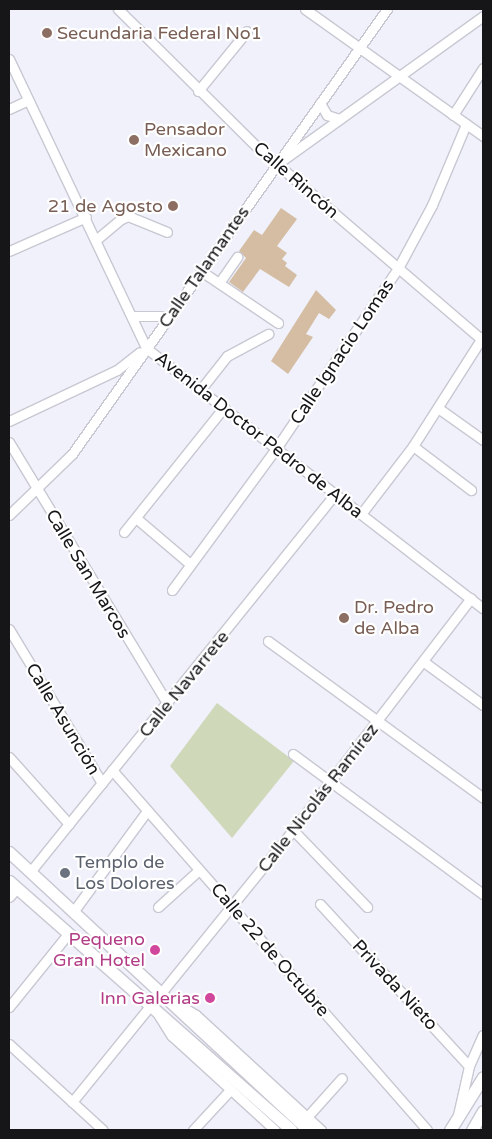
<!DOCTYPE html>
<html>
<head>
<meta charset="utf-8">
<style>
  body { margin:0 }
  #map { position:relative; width:492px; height:1139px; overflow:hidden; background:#f0f1fb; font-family:"Varela Round",sans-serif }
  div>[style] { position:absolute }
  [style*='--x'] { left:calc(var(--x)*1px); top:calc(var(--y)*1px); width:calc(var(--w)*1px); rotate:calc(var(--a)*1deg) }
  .green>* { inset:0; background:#cfd8b9 }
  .building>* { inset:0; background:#d4bda2 }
  .roads { filter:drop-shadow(1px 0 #c7c8d2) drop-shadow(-1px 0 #c7c8d2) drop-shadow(0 1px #c7c8d2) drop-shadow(0 -1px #c7c8d2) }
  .minor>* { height:9px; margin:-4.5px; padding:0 4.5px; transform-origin:4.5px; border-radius:4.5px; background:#fff }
  .major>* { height:11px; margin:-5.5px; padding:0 5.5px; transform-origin:5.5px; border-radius:5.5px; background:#fff }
  .dots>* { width:14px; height:14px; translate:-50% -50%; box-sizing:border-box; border:2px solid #fff; border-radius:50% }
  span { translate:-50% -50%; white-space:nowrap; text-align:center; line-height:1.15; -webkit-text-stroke:4.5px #fff; paint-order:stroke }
  .education-label { font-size:18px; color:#785e54 }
  .left { translate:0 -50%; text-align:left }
  .right { translate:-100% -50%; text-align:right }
  .street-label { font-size:18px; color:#161619 }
  .worship-label { font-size:18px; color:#5b616d }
  .hotel-label { font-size:18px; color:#b23c85 }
  .frame { position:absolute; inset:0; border:10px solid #161619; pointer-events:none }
</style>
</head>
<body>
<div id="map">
  <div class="green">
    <div style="clip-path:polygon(217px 703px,294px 761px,232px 838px,170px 766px)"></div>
  </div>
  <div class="building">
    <div style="clip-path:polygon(281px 208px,297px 219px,277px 246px,287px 253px,282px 259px,287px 263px,285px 266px,297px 275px,289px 287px,260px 269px,243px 292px,229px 282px,246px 258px,239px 251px,254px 230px,262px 235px)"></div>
    <div style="clip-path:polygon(316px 290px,336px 310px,329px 319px,319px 313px,306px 334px,313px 337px,288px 374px,271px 361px)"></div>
  </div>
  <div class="roads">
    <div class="minor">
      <div style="--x:118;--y:9;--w:196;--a:44.8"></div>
      <div style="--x:257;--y:147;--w:298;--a:40.6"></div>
      <div style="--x:305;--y:9;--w:219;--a:35.5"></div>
      <div style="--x:9;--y:59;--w:320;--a:64.6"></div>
      <div style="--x:146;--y:348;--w:426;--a:37.7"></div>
      <div style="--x:198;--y:91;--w:77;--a:-50.8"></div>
      <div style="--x:320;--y:103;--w:14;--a:60"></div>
      <div style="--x:327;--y:115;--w:13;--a:18"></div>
      <div style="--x:9;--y:109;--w:21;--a:-25"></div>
      <div style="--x:453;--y:115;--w:56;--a:-57.4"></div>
      <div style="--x:284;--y:159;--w:245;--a:-35.7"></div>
      <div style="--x:97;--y:239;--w:31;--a:-40"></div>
      <div style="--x:121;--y:219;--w:8;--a:-23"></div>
      <div style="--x:128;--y:216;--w:42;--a:22.3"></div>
      <div style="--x:9;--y:251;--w:84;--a:-23.8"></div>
      <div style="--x:201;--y:271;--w:93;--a:34"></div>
      <div style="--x:219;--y:283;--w:32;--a:-55"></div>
      <div style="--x:132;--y:316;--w:37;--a:0"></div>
      <div style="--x:201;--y:389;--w:42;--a:-51.8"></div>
      <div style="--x:227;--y:356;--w:47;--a:-28.2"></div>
      <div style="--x:438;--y:408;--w:55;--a:35.4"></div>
      <div style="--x:9;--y:421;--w:119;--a:-25.3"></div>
      <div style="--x:117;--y:370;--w:29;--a:-38"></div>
      <div style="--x:9;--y:442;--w:307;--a:58.8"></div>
      <div style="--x:413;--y:446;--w:73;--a:37.2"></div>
      <div style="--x:361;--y:514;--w:86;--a:-52.6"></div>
      <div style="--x:413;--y:446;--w:130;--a:-57.5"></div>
      <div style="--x:9;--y:515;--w:88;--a:-44.1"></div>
      <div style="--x:72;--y:454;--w:545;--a:-54.71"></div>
      <div style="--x:136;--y:518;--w:71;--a:40.4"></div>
      <div style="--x:124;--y:532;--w:160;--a:-51.3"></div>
      <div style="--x:172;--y:590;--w:177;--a:-53.7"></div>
      <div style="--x:277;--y:447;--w:214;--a:-55.9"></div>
      <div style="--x:397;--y:270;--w:74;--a:-61.7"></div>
      <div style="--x:432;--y:205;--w:88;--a:-67.2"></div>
      <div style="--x:9;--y:629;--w:180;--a:58.9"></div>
      <div style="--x:268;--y:641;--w:266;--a:36.1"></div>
      <div style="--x:424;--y:662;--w:73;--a:36.1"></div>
      <div style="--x:293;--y:754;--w:236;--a:36.4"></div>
      <div style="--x:9;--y:757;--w:90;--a:48.2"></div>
      <div style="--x:112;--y:770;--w:478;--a:48.8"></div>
      <div style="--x:293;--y:830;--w:107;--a:46.1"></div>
      <div style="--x:30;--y:872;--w:486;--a:-51.1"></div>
      <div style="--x:9;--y:897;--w:12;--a:-48"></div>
      <div style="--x:320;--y:904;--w:220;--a:47.4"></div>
      <div style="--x:158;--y:907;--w:55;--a:-42.1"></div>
      <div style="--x:73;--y:912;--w:125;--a:-53.8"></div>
      <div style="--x:161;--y:993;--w:210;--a:-51"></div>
      <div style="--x:293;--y:830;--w:292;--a:-52.5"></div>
      <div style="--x:171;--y:1000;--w:29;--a:31"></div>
      <div style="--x:196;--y:1015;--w:170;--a:42.6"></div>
      <div style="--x:9;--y:1007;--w:94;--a:-51.1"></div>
      <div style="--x:158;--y:1014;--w:26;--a:58"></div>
      <div style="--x:172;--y:1036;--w:139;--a:42.4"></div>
      <div style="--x:9;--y:1044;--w:127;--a:42.5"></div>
      <div style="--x:72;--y:1102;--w:124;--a:-50.9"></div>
      <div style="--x:458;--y:1115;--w:50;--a:-77.3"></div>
      <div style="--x:469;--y:1066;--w:34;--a:-66"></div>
      <div style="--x:307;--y:1117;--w:52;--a:-48.1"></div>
      <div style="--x:193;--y:1130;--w:54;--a:-47.2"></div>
    </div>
    <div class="major">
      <div style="--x:9;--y:852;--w:408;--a:42.9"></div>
      <div style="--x:9;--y:881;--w:376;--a:41.4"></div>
      <div style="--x:450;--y:1130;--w:62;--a:-58.1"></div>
      <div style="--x:472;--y:1130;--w:22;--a:-60"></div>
    </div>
  </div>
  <div class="dots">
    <div style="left:47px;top:33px;background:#8d6e63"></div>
    <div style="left:134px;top:140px;background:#8d6e63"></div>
    <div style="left:173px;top:206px;background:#8d6e63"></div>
    <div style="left:344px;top:618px;background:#8d6e63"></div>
    <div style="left:65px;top:873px;background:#6b7280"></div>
    <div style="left:155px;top:950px;background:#d1479c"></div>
    <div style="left:210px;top:998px;background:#d1479c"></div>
  </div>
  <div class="education-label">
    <span class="left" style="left:57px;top:33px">Secundaria Federal No1</span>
    <span class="left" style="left:144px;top:140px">Pensador<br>Mexicano</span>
    <span class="right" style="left:163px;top:206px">21 de Agosto</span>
    <span class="left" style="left:354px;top:618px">Dr. Pedro<br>de Alba</span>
  </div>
  <div class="street-label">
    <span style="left:296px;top:180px;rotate:41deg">Calle Rincón</span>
    <span style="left:204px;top:267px;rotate:-55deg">Calle Talamantes</span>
    <span style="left:342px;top:352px;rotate:-56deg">Calle Ignacio Lomas</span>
    <span style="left:259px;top:435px;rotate:38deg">Avenida Doctor Pedro de Alba</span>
    <span style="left:88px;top:574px;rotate:59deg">Calle San Marcos</span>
    <span style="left:184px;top:684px;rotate:-51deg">Calle Navarrete</span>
    <span style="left:63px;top:719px;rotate:59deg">Calle Asunción</span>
    <span style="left:318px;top:798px;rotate:-52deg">Calle Nicolás Ramírez</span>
    <span style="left:270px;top:950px;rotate:49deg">Calle 22 de Octubre</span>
    <span style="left:395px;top:985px;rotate:47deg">Privada Nieto</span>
  </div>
  <div class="worship-label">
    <span class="left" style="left:75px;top:873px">Templo de<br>Los Dolores</span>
  </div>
  <div class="hotel-label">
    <span class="right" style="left:145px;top:950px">Pequeno<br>Gran Hotel</span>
    <span class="right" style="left:200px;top:998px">Inn Galerias</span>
  </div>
  <div class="frame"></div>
</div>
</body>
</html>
